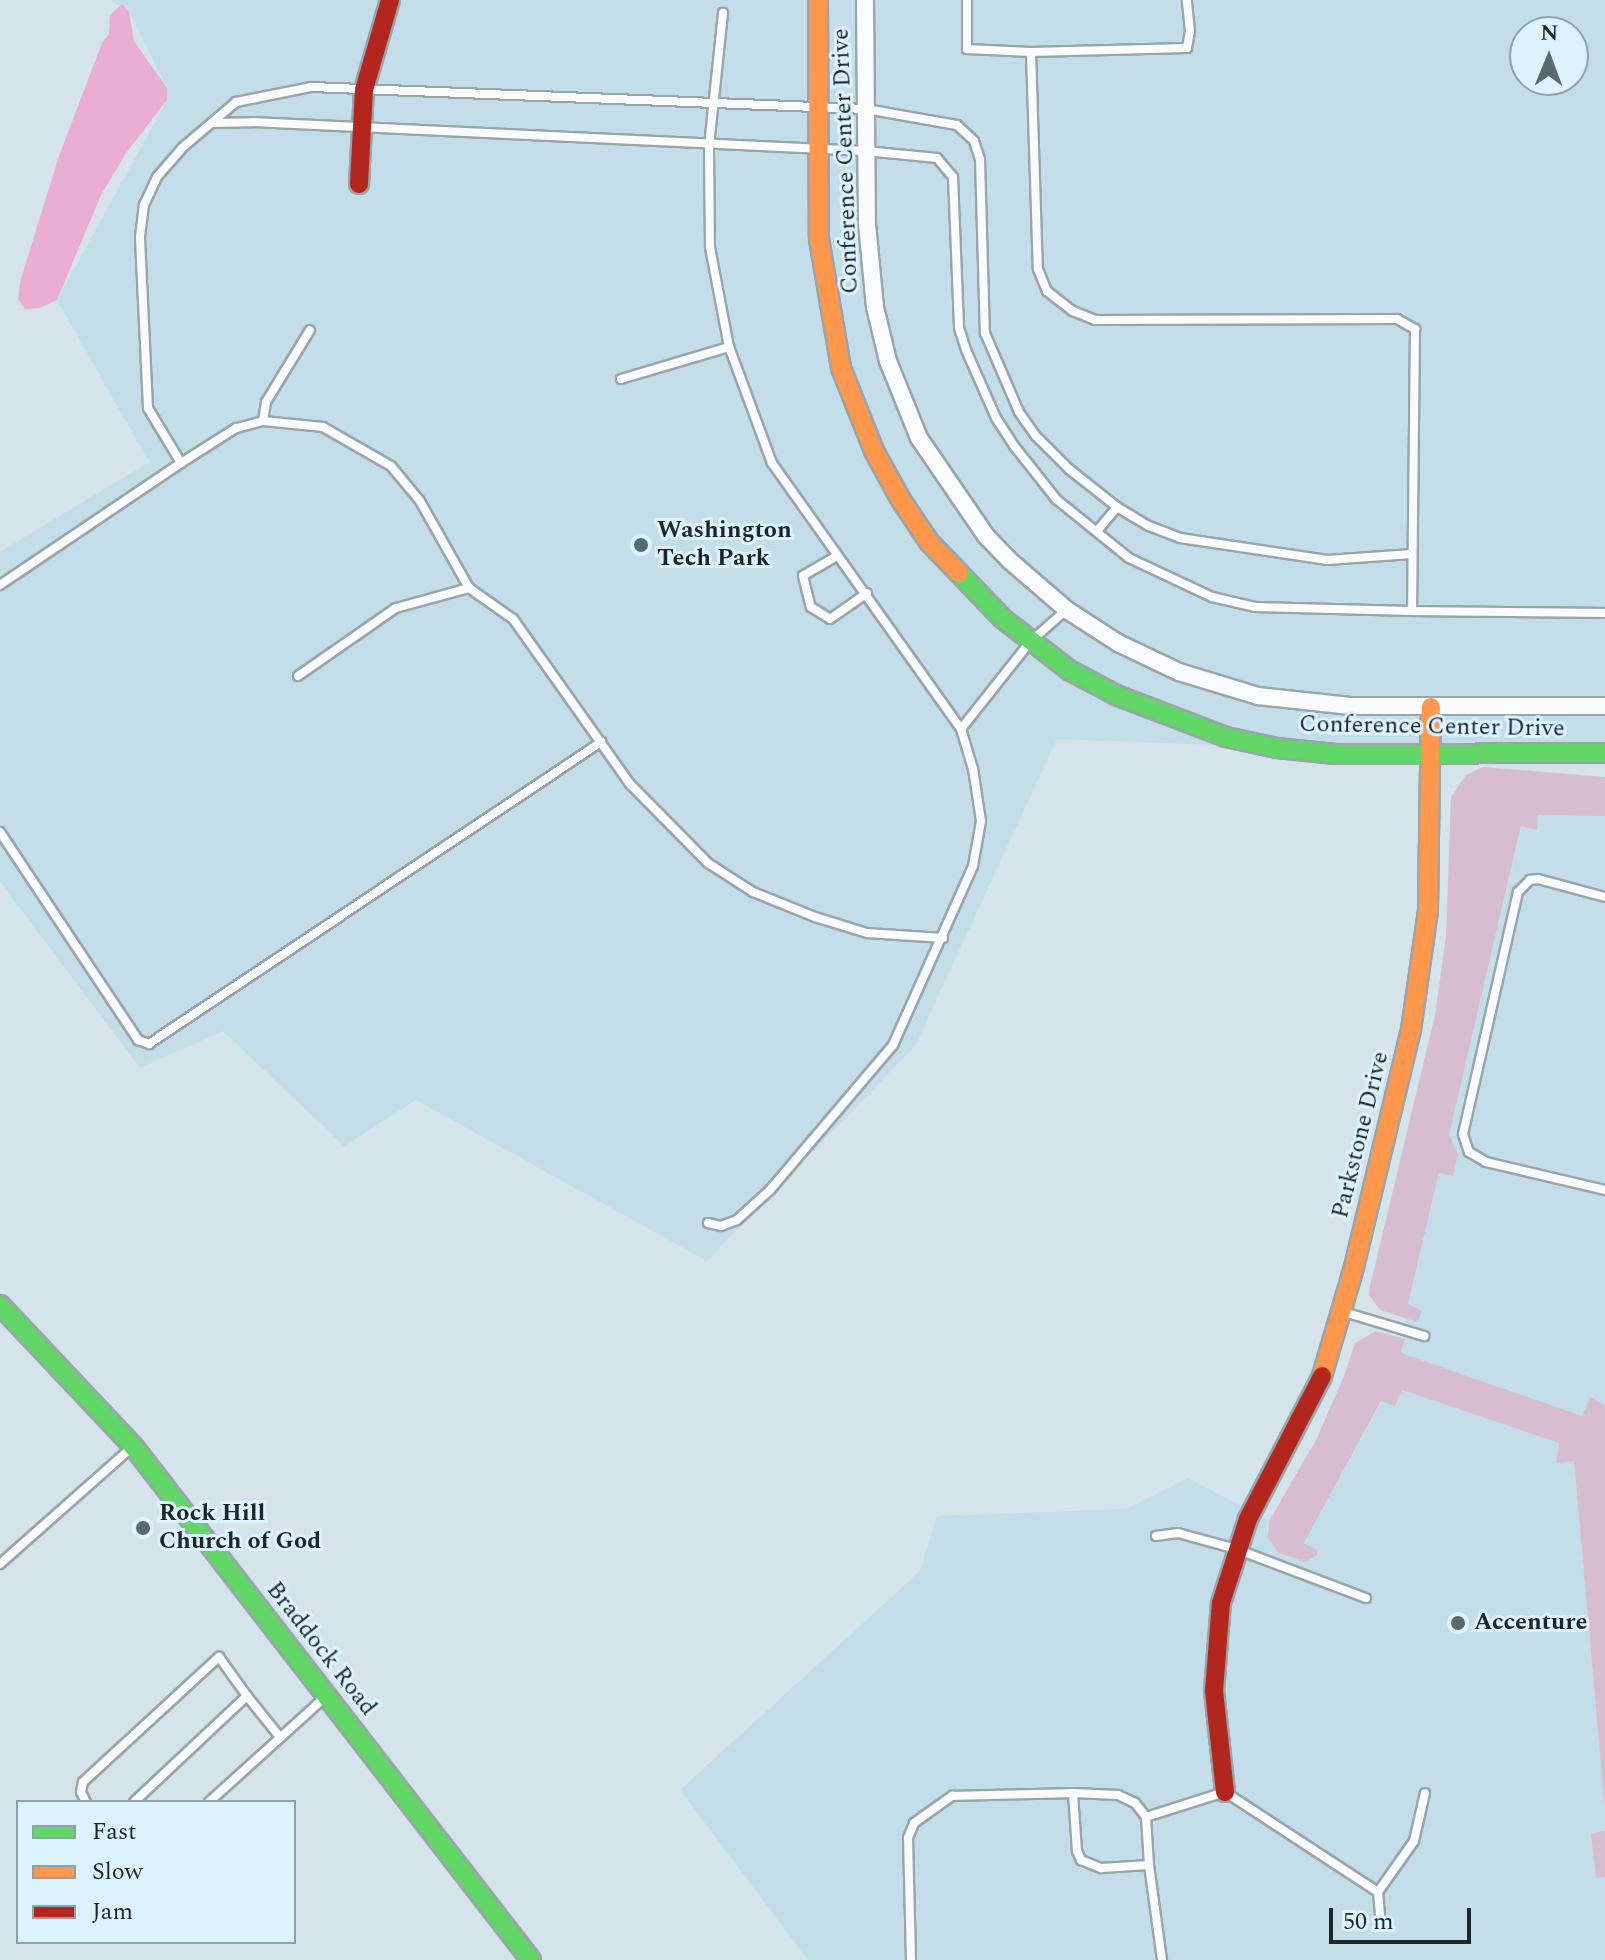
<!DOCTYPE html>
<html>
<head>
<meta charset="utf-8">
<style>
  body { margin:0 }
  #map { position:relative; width:1605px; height:1960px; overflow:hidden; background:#d4e4ea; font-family:Spectral,serif }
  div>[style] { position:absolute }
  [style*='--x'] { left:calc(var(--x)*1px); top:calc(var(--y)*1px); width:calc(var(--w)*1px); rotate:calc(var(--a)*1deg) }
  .built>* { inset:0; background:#c3dee9 }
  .green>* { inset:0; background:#d6bed0 }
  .water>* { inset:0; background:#eaaed2 }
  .roads { filter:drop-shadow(2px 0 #99a5aa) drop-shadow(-2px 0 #99a5aa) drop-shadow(0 2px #99a5aa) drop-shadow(0 -2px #99a5aa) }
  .lane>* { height:8px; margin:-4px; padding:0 4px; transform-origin:4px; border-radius:4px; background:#f9fbfc }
  .street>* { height:16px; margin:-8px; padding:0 8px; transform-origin:8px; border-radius:8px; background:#f9fbfc }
  .fast>* { height:18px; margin:-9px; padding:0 9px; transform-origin:9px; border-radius:9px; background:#63d668 }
  .slow>* { height:18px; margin:-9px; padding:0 9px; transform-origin:9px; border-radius:9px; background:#ff974d }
  .jam>* { height:18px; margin:-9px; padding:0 9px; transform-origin:9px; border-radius:9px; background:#b3261e }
  .dots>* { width:22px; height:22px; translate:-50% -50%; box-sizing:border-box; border:4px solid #dcf3fe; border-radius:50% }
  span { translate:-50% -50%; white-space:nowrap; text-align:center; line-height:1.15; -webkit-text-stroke:6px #dcf3fe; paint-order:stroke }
  .street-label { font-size:24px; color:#1c272c }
  .poi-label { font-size:24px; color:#1c272c; font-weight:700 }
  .left { translate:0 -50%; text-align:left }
  .legend { position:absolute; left:16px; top:1800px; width:280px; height:144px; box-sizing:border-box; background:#dcf3fe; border:2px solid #8fa1aa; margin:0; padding:10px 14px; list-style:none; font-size:24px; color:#1c272c }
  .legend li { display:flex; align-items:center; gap:16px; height:40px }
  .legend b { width:40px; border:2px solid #8fa1aa }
  .north { position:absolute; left:1509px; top:16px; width:80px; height:80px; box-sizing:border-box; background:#dcf3fe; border:2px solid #8fa1aa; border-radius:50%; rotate:1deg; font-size:22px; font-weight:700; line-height:32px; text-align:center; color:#1c272c }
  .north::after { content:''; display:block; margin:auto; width:28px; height:36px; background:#5c696e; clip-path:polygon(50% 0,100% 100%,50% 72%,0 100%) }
  .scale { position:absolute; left:1329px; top:1908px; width:142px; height:36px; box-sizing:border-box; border:4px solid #1c272c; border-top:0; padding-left:10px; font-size:24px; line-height:28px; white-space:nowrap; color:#1c272c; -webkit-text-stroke:6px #dcf3fe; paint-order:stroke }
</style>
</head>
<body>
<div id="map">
  <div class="built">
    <div style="clip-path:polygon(evenodd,110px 0,1605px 0,1605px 760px,1057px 739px,915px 1046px,707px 1261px,416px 1100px,344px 1146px,223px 1031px,140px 1068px,0 882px,0 552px,149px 462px,57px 300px,167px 100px,167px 88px,129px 11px,110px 0,1525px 32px,1573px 32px,1573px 80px,1525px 80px,1525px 32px)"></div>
    <div style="clip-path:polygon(1538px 815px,1605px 815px,1605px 1405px,1583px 1417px,1400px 1353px,1408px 1305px,1522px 826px)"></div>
    <div style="clip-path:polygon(1402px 1390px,1560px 1443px,1574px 1460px,1605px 1810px,1605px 1960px,808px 1960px,680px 1790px,920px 1571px,937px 1516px,1126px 1509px,1188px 1478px,1269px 1521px,1266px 1531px,1304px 1543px,1382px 1401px)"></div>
  </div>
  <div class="green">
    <div style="clip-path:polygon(1483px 767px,1605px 777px,1605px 816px,1538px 815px,1537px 830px,1521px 826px,1449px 1135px,1458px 1154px,1453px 1176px,1439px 1173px,1408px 1304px,1422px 1311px,1417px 1322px,1380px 1310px,1369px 1295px,1370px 1286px,1435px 1015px,1446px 936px,1451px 797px,1466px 775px)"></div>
    <div style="clip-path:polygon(1376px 1331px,1405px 1339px,1401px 1353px,1582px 1416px,1590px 1397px,1605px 1405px,1605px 1810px,1574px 1461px,1556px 1463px,1559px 1443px,1402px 1390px,1395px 1406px,1381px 1401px,1304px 1543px,1317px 1550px,1317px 1555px,1306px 1562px,1279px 1553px,1268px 1538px,1269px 1521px,1316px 1440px,1344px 1376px,1355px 1343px)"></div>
    <div style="clip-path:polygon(1605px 1831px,1605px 1877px,1596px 1878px,1591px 1834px)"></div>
  </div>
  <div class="water">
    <div style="clip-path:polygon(122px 4px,129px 11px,134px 41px,167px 88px,167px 100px,126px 153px,101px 195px,57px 300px,40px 308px,25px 309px,18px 299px,20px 282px,59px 156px,102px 43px,109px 34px,110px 15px)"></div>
  </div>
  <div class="roads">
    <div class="lane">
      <div style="--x:967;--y:0;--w:49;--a:90"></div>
      <div style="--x:967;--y:49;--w:64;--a:2.7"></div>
      <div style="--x:1031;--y:52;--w:217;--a:88.2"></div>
      <div style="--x:1038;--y:269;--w:24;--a:68"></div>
      <div style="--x:1047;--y:291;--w:33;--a:38"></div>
      <div style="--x:1073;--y:311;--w:24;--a:22"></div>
      <div style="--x:1095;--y:320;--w:302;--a:-0.2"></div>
      <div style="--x:1397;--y:319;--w:21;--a:29"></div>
      <div style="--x:1415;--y:329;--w:282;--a:90.6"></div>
      <div style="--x:1412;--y:611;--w:193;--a:0.6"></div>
      <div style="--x:1031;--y:52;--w:156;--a:-1.5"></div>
      <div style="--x:1187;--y:48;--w:17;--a:-80"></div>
      <div style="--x:1190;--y:31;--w:31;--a:-96"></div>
      <div style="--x:213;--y:123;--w:39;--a:-1"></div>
      <div style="--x:252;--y:122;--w:615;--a:2.7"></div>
      <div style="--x:866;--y:151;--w:71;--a:5.6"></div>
      <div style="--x:937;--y:158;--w:25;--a:50"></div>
      <div style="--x:953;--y:177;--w:151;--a:87.7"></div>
      <div style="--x:959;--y:328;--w:23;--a:72"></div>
      <div style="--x:966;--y:350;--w:74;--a:66.2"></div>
      <div style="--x:996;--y:418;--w:35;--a:57"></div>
      <div style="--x:1015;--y:447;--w:66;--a:51.7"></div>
      <div style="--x:1056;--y:499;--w:94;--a:38.9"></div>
      <div style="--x:1129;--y:558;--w:92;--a:25.2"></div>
      <div style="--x:1212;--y:597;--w:44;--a:13.1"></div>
      <div style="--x:1255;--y:607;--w:157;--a:1.5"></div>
      <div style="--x:621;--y:379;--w:113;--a:-16.5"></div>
      <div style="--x:729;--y:347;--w:102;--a:-100.8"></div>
      <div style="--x:710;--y:247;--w:101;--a:-90.6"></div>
      <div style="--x:709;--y:146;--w:134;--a:-84"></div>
      <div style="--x:263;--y:421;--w:19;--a:-81"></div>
      <div style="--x:266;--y:402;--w:84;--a:-58.6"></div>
      <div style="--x:1097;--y:531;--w:31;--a:-50"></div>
      <div style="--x:837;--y:556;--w:39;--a:150"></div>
      <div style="--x:803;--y:576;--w:32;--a:76"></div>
      <div style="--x:811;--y:607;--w:22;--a:32"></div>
      <div style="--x:830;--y:619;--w:45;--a:-35.1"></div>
      <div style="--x:0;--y:585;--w:218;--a:-34"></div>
      <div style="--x:298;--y:676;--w:119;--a:-34.8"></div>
      <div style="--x:396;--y:608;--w:76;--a:-15.3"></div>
      <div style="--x:961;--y:729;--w:111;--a:-51.6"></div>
      <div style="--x:1030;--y:642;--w:48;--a:-41.6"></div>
      <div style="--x:0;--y:832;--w:250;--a:56.4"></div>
      <div style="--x:138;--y:1040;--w:12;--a:20"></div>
      <div style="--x:149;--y:1044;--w:544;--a:-33.75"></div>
      <div style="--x:1605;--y:897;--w:69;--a:-165"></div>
      <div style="--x:1538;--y:879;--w:8;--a:173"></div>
      <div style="--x:1530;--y:880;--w:17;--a:135"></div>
      <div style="--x:1518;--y:892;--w:248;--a:102.8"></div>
      <div style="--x:1463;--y:1134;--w:19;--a:72"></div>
      <div style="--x:1469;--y:1152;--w:20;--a:30"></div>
      <div style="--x:1486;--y:1162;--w:122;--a:13.2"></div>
      <div style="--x:943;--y:938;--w:76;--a:-176.2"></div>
      <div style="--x:867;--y:933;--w:54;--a:-162.9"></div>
      <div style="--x:815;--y:917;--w:67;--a:-158"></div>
      <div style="--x:753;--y:892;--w:54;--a:-147.2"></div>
      <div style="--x:708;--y:863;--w:111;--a:-134.6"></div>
      <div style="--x:630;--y:784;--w:202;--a:-125.3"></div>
      <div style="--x:513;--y:619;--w:54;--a:-144.8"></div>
      <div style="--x:469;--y:588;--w:100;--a:-119.4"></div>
      <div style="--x:420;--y:501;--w:45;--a:-129.6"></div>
      <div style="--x:391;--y:466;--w:78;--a:-150.2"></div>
      <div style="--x:323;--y:427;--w:60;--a:-174.3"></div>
      <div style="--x:263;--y:421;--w:28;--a:165"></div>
      <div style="--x:236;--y:428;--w:65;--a:147.5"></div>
      <div style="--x:181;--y:463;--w:64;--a:-121"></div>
      <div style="--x:148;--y:408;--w:171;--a:-92.7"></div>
      <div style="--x:140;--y:237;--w:32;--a:-83"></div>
      <div style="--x:144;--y:205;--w:31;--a:-65"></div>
      <div style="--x:157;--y:177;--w:38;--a:-49"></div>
      <div style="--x:182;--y:148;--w:71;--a:-40.4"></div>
      <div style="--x:236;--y:102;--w:76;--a:-11.3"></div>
      <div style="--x:311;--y:87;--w:555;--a:2.27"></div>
      <div style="--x:866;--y:109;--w:92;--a:10"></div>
      <div style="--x:957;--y:125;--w:23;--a:43"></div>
      <div style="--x:974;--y:141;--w:19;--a:72"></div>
      <div style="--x:980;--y:159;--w:174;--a:88.4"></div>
      <div style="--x:985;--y:333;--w:86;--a:66.7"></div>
      <div style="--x:1019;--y:412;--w:29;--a:55"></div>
      <div style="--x:1036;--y:436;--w:47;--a:45"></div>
      <div style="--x:1069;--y:469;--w:61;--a:38.4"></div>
      <div style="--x:1117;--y:507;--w:37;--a:31"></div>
      <div style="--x:1149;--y:526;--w:33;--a:21"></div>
      <div style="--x:1180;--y:538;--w:149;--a:8.5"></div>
      <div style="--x:1327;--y:560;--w:85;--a:-4"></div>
      <div style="--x:708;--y:1223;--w:13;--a:13"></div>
      <div style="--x:721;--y:1226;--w:17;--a:-21"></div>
      <div style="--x:737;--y:1220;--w:45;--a:-42.3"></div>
      <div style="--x:770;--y:1190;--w:190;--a:-49.7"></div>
      <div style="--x:893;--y:1045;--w:196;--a:-65.9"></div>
      <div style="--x:973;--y:866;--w:46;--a:-79.9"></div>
      <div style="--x:981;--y:821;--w:53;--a:-98.7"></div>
      <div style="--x:973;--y:769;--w:42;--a:-106.7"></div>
      <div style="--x:961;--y:729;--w:326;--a:-125.4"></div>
      <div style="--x:772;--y:463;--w:124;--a:-110.3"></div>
      <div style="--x:1344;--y:1312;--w:84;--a:16.7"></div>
      <div style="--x:1156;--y:1536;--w:22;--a:-8"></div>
      <div style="--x:1178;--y:1533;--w:60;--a:15.4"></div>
      <div style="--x:1236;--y:1549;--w:139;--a:20.7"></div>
      <div style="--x:0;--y:1564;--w:175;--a:-41.5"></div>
      <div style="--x:86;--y:1802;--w:11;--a:-117"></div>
      <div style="--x:81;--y:1792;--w:10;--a:-79"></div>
      <div style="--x:83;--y:1782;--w:185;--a:-42.6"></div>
      <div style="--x:219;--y:1657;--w:48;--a:54.3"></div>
      <div style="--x:134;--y:1802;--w:155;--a:-43.2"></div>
      <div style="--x:247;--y:1696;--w:51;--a:51.3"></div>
      <div style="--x:209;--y:1802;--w:154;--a:-42.1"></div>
      <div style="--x:1146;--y:1817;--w:18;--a:-128"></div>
      <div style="--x:1135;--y:1803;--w:19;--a:-155"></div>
      <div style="--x:1118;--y:1795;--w:45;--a:-177.5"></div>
      <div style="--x:1073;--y:1793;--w:58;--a:86.1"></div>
      <div style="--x:1077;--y:1851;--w:10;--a:66"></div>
      <div style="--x:1081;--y:1860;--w:22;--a:22"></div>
      <div style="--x:1101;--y:1868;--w:48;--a:-3.6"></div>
      <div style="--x:1149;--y:1865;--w:48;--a:-93.6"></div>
      <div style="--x:1146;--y:1817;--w:83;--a:-17.6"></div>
      <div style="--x:1225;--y:1792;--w:183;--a:33.2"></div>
      <div style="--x:1378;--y:1892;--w:25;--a:85"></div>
      <div style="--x:1149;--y:1865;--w:96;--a:82.2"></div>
      <div style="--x:1378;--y:1892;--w:62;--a:-54.8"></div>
      <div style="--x:1414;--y:1841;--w:49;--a:-77.1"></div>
      <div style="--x:911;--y:1960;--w:122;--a:-91.4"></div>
      <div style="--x:908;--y:1838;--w:16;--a:-68"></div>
      <div style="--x:914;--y:1823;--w:47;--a:-35.4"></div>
      <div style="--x:952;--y:1796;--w:121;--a:-1.4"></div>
    </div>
    <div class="street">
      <div style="--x:865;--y:0;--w:224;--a:89.5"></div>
      <div style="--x:867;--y:224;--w:83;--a:84.5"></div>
      <div style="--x:875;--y:307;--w:56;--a:76.5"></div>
      <div style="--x:888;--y:361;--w:83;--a:68.1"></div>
      <div style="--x:919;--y:438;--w:119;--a:55.6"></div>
      <div style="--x:986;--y:536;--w:33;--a:46"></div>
      <div style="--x:1009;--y:560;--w:77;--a:40.8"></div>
      <div style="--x:1067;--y:610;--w:61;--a:32.9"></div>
      <div style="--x:1118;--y:643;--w:68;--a:25.4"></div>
      <div style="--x:1179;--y:672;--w:83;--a:16.9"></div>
      <div style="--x:1258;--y:696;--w:93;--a:6.2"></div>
      <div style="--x:1350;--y:706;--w:255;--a:0"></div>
    </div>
    <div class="fast">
      <div style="--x:959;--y:573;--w:62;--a:46.3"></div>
      <div style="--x:1002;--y:618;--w:85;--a:37.8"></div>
      <div style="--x:1069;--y:670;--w:53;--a:28"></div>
      <div style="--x:1116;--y:695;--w:118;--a:20.9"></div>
      <div style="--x:1226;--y:737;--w:52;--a:12.2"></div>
      <div style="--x:1277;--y:748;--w:59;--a:5.8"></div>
      <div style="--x:1336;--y:754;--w:269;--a:-0.2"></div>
      <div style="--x:0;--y:1305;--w:194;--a:46.7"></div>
      <div style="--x:133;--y:1446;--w:650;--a:52.25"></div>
    </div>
    <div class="slow">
      <div style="--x:818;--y:0;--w:239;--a:89.8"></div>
      <div style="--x:819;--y:239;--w:131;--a:80.3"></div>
      <div style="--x:841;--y:368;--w:89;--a:68.3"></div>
      <div style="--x:874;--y:451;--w:56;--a:61.1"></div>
      <div style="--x:901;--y:500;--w:50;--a:56.3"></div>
      <div style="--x:929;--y:542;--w:43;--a:45.9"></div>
      <div style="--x:1322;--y:1376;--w:114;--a:-73.6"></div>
      <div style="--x:1354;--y:1267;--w:244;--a:-76.5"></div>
      <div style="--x:1411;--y:1030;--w:121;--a:-81.9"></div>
      <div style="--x:1428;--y:910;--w:203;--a:-89.2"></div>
    </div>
    <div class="jam">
      <div style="--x:359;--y:184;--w:94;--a:-87"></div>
      <div style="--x:364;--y:90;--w:94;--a:-73.9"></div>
      <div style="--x:1225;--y:1792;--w:102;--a:-96.2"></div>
      <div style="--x:1214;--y:1691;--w:88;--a:-85.5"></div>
      <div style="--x:1221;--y:1603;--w:88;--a:-72.2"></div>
      <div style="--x:1248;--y:1519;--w:161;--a:-62.6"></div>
    </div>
  </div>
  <div class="dots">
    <div style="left:641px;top:545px;background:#5c696e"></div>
    <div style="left:143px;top:1528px;background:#5c696e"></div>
    <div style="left:1458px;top:1623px;background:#5c696e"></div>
  </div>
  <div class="street-label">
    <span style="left:846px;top:161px;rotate:-92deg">Conference Center Drive</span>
    <span style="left:1432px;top:727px;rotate:1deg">Conference Center Drive</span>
    <span style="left:1361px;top:1135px;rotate:-76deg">Parkstone Drive</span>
    <span style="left:321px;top:1649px;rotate:52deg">Braddock Road</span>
  </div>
  <div class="poi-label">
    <span class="left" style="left:657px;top:545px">Washington<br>Tech Park</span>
    <span class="left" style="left:159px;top:1528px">Rock Hill<br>Church of God</span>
    <span class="left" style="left:1474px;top:1623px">Accenture</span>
  </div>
  <ul class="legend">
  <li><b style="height:10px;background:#63d668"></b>Fast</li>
  <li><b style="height:10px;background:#ff974d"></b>Slow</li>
  <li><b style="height:10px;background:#b3261e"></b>Jam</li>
  </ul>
  <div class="north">N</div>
  <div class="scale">50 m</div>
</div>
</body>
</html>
